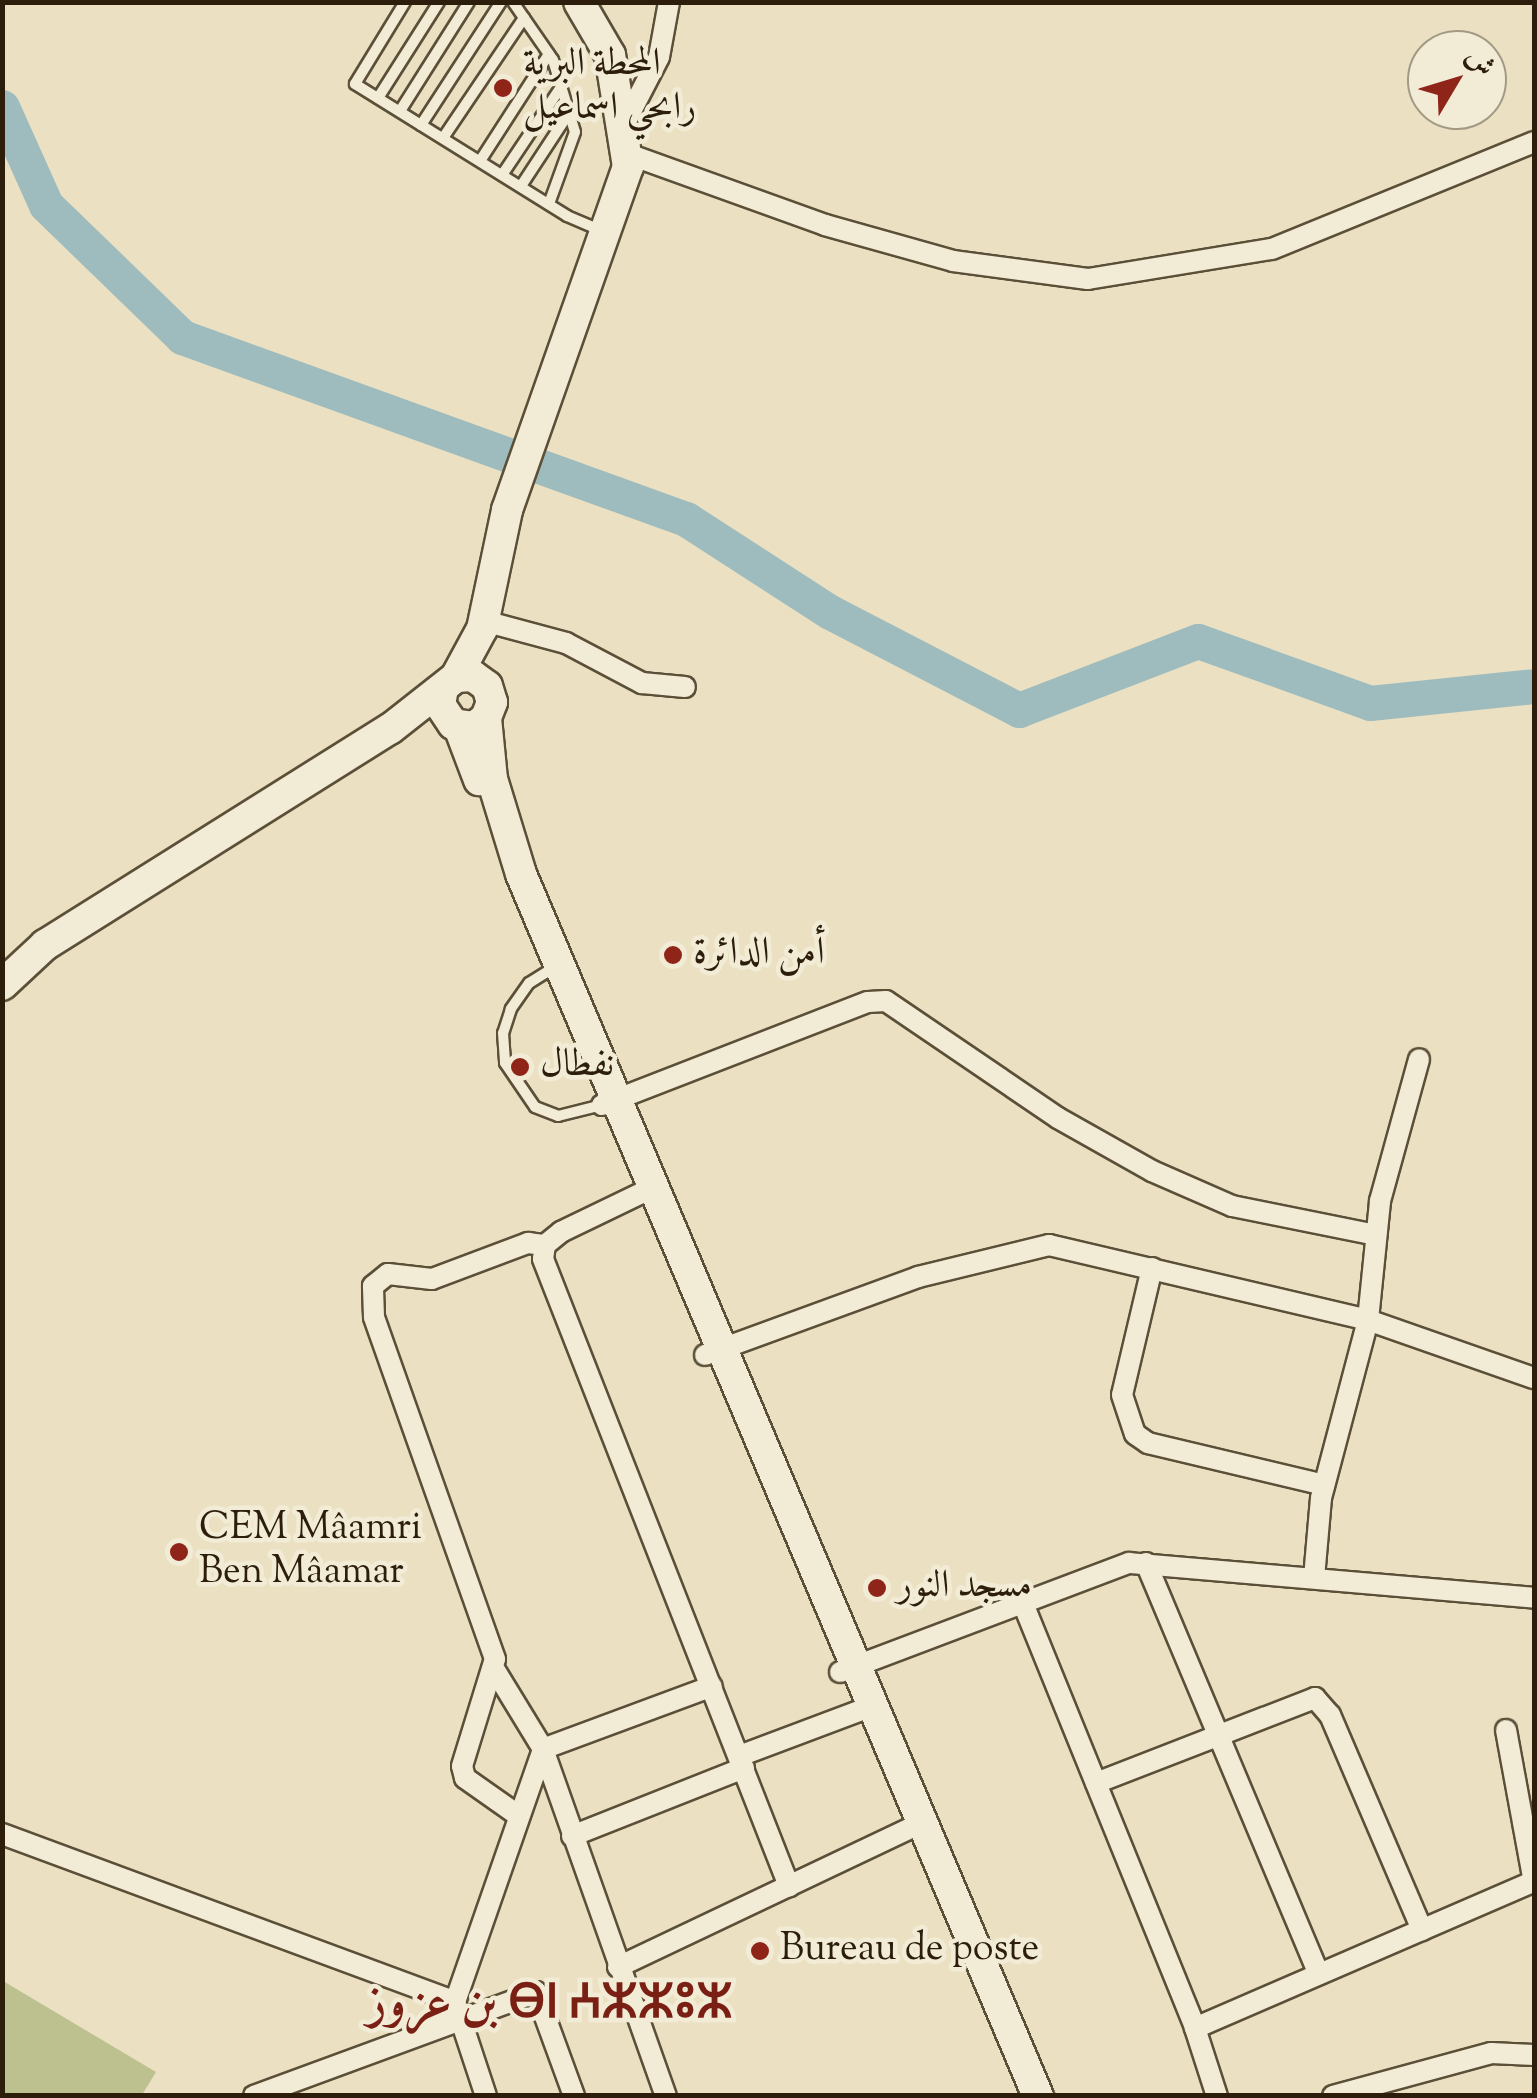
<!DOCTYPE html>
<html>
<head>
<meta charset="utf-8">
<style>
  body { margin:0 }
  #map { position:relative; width:1537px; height:2098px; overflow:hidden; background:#ebe1c2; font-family:"Sorts Mill Goudy",Amiri,"Noto Sans Tifinagh",serif }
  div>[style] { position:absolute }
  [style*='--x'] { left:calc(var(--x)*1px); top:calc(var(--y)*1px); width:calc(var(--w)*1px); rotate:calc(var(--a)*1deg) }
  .green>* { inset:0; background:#bdc18f }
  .river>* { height:35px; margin:-17.5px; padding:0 17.5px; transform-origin:17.5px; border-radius:17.5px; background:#9ebbbe }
  .roads { filter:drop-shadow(2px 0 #5c4f38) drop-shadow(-2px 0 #5c4f38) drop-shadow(0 2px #5c4f38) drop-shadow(0 -2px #5c4f38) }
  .lane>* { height:10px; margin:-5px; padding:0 5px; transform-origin:5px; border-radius:5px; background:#f2ecd7 }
  .street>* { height:20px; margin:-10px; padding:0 10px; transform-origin:10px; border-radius:10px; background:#f2ecd7 }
  .secondary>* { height:30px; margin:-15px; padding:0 15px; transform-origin:15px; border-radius:15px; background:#f2ecd7 }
  .dots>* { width:28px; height:28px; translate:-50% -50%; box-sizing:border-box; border:5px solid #f2ecd7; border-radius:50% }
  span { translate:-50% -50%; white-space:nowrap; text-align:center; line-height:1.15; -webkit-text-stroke:9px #f2ecd7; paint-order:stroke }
  .poi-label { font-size:38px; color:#2c1e0a }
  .left { translate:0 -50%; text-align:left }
  .district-label { font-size:48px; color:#7a1f14; font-weight:700 }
  .frame { position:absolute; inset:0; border:5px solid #2c1e0a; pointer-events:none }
  .north { position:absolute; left:1407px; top:30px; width:100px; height:100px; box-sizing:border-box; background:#f2ecd7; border:2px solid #a39a85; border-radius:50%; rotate:52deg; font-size:28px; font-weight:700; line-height:40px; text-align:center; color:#2c1e0a }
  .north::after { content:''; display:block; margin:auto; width:35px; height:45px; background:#8f2418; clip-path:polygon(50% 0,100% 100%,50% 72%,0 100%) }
</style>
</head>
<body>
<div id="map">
  <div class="green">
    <div style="clip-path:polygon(3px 1981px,156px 2072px,142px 2095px,3px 2095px)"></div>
  </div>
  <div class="river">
    <div style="--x:2;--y:107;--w:107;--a:65.8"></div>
    <div style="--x:46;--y:205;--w:190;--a:44.1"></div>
    <div style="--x:182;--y:337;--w:536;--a:19.86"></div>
    <div style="--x:686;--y:519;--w:171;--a:32.9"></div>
    <div style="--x:830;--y:612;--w:213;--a:27.4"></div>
    <div style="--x:1019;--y:710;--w:192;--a:-21.1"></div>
    <div style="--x:1198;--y:641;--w:183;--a:19.8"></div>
    <div style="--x:1370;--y:703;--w:165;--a:-5.9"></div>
  </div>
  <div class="roads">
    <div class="lane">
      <div style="--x:405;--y:2;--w:96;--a:121.4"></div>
      <div style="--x:355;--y:84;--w:250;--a:31.9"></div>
      <div style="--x:567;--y:216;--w:38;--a:23"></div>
      <div style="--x:513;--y:2;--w:70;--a:55.4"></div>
      <div style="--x:553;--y:60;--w:75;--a:73"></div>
      <div style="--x:575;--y:132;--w:77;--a:109.9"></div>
      <div style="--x:378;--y:98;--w:114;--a:-57.6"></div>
      <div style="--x:400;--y:111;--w:129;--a:-57.7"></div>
      <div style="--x:421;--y:125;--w:147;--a:-57"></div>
      <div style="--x:443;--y:138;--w:145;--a:-56"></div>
      <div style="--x:480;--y:161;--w:127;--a:-57.2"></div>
      <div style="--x:502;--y:175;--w:106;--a:-56.2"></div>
      <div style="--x:521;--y:186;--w:87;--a:-56.7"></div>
      <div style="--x:558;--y:965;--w:34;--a:148"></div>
      <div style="--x:529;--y:983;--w:32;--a:125"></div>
      <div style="--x:511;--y:1009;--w:25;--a:108"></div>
      <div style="--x:503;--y:1033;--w:30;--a:86"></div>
      <div style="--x:505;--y:1063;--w:53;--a:55.7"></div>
      <div style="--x:535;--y:1107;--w:25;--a:21"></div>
      <div style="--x:558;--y:1116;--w:45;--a:-14"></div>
    </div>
    <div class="street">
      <div style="--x:625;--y:123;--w:74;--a:-62.7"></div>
      <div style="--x:659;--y:57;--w:56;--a:-79.7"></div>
      <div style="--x:628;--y:154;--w:209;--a:19.8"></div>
      <div style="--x:825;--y:225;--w:133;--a:15.7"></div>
      <div style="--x:953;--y:261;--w:136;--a:7.6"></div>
      <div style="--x:1088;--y:279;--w:186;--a:-9.3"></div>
      <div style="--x:1272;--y:249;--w:283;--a:-22.2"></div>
      <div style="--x:484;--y:621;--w:85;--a:15"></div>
      <div style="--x:566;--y:643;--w:86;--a:27.8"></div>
      <div style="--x:642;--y:683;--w:43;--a:5.3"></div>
      <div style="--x:602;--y:1105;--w:285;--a:-21.2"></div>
      <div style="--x:868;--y:1002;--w:18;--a:-3"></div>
      <div style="--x:886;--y:1001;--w:208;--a:34.2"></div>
      <div style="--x:1058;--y:1118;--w:108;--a:29.4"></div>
      <div style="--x:1152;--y:1171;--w:87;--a:23.6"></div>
      <div style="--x:1232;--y:1206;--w:147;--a:11.4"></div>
      <div style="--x:654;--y:1187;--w:103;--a:154.2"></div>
      <div style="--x:561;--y:1232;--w:21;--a:141"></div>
      <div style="--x:545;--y:1245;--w:14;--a:98"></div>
      <div style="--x:543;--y:1259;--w:674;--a:68.58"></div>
      <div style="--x:1152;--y:1268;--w:130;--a:103.3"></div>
      <div style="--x:1122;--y:1395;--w:41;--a:71.6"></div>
      <div style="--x:1135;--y:1434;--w:16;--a:35"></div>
      <div style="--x:1148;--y:1443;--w:181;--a:13.4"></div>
      <div style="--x:705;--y:1355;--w:227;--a:-20.1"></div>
      <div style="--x:918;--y:1277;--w:135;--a:-13.7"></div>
      <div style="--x:1049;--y:1245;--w:328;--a:13.2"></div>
      <div style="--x:1368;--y:1320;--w:176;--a:19.3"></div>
      <div style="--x:1146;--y:1563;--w:446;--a:67.2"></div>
      <div style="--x:1314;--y:1578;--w:80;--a:-85"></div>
      <div style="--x:1321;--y:1498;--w:184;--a:-75.2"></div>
      <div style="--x:1368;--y:1320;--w:120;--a:-84.2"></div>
      <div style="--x:1380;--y:1201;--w:147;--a:-74.6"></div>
      <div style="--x:1022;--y:1601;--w:461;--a:67.9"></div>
      <div style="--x:1195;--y:2028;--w:71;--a:72.1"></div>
      <div style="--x:493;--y:1667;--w:96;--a:58.6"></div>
      <div style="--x:543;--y:1749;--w:368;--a:70.5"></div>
      <div style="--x:840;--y:1672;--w:309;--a:-20.7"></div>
      <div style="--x:1129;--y:1563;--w:407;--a:4.9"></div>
      <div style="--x:1506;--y:1730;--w:155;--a:79.6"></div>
      <div style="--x:739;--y:1756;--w:142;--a:-20.6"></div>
      <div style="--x:1096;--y:1783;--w:235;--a:-21.2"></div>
      <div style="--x:1315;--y:1698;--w:23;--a:49"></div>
      <div style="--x:1330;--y:1715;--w:234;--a:66.8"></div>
      <div style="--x:519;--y:1816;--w:66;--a:-144.9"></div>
      <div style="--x:465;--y:1778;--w:12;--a:-104"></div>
      <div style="--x:462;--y:1766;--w:112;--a:-72.9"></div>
      <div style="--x:495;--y:1659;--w:363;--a:-109.5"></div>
      <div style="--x:374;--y:1317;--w:31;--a:-92"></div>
      <div style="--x:373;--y:1286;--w:19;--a:-39"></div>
      <div style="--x:388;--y:1274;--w:44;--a:6.5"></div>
      <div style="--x:432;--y:1279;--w:103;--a:-20.6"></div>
      <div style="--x:528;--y:1243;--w:17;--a:7"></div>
      <div style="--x:2;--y:1834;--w:483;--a:20.3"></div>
      <div style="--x:572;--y:1836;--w:185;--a:-21.6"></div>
      <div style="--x:618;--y:1967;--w:338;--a:-25.4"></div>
      <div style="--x:1195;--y:2028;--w:369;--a:-23.4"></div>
      <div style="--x:254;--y:2096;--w:301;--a:-20.2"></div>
      <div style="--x:536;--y:1992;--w:111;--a:69.9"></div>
      <div style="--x:486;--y:2096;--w:99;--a:-108.3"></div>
      <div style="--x:455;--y:2002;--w:268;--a:-70.8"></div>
      <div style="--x:543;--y:1749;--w:180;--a:-20.4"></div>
      <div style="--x:1333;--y:2096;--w:164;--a:-15.2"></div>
      <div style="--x:1491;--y:2053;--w:43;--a:2.7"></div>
    </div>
    <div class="secondary">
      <div style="--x:456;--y:677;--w:55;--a:-61.6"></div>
      <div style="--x:482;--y:629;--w:122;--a:-78.1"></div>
      <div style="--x:507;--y:510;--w:364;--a:-70.6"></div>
      <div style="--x:628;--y:167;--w:113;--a:-99.1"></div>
      <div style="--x:610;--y:55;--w:61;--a:-120.3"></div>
      <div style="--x:486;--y:718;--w:61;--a:84.4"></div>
      <div style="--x:492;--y:779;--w:99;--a:73"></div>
      <div style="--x:521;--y:874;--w:1327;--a:67.07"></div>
      <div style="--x:459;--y:727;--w:57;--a:69.3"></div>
      <div style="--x:2;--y:985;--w:59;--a:-42.9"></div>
      <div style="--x:45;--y:945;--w:407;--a:-32.1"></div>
      <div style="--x:390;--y:729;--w:84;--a:-38.2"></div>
      <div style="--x:456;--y:677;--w:17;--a:-3"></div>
      <div style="--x:473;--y:676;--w:17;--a:36"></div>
      <div style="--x:487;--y:686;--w:17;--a:73"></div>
      <div style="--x:492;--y:702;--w:17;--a:111"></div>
      <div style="--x:486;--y:718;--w:15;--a:143"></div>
      <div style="--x:474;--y:727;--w:21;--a:-172"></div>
      <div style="--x:453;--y:724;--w:23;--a:-124"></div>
      <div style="--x:440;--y:705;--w:17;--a:-80"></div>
    </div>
  </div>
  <div class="dots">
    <div style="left:503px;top:88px;background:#8f2418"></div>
    <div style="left:673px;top:955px;background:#8f2418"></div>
    <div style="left:520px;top:1067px;background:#8f2418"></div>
    <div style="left:179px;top:1552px;background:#8f2418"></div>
    <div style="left:877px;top:1588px;background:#8f2418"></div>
    <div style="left:760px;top:1951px;background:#8f2418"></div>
  </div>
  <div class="poi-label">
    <span class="left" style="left:523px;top:88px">المحطة البرية<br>رابحي اسماعيل</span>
    <span class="left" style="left:693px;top:955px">أمن الدائرة</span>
    <span class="left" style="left:540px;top:1067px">نفطال</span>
    <span class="left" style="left:199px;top:1552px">CEM Mâamri<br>Ben Mâamar</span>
    <span class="left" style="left:897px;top:1588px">مسجد النور</span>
    <span class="left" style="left:780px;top:1951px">Bureau de poste</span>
  </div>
  <div class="district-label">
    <span style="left:550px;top:2006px">بن عزوز ⴱⵏ ⵄⵣⵣⵓⵣ</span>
  </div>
  <div class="frame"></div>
  <div class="north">ش</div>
</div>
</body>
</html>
